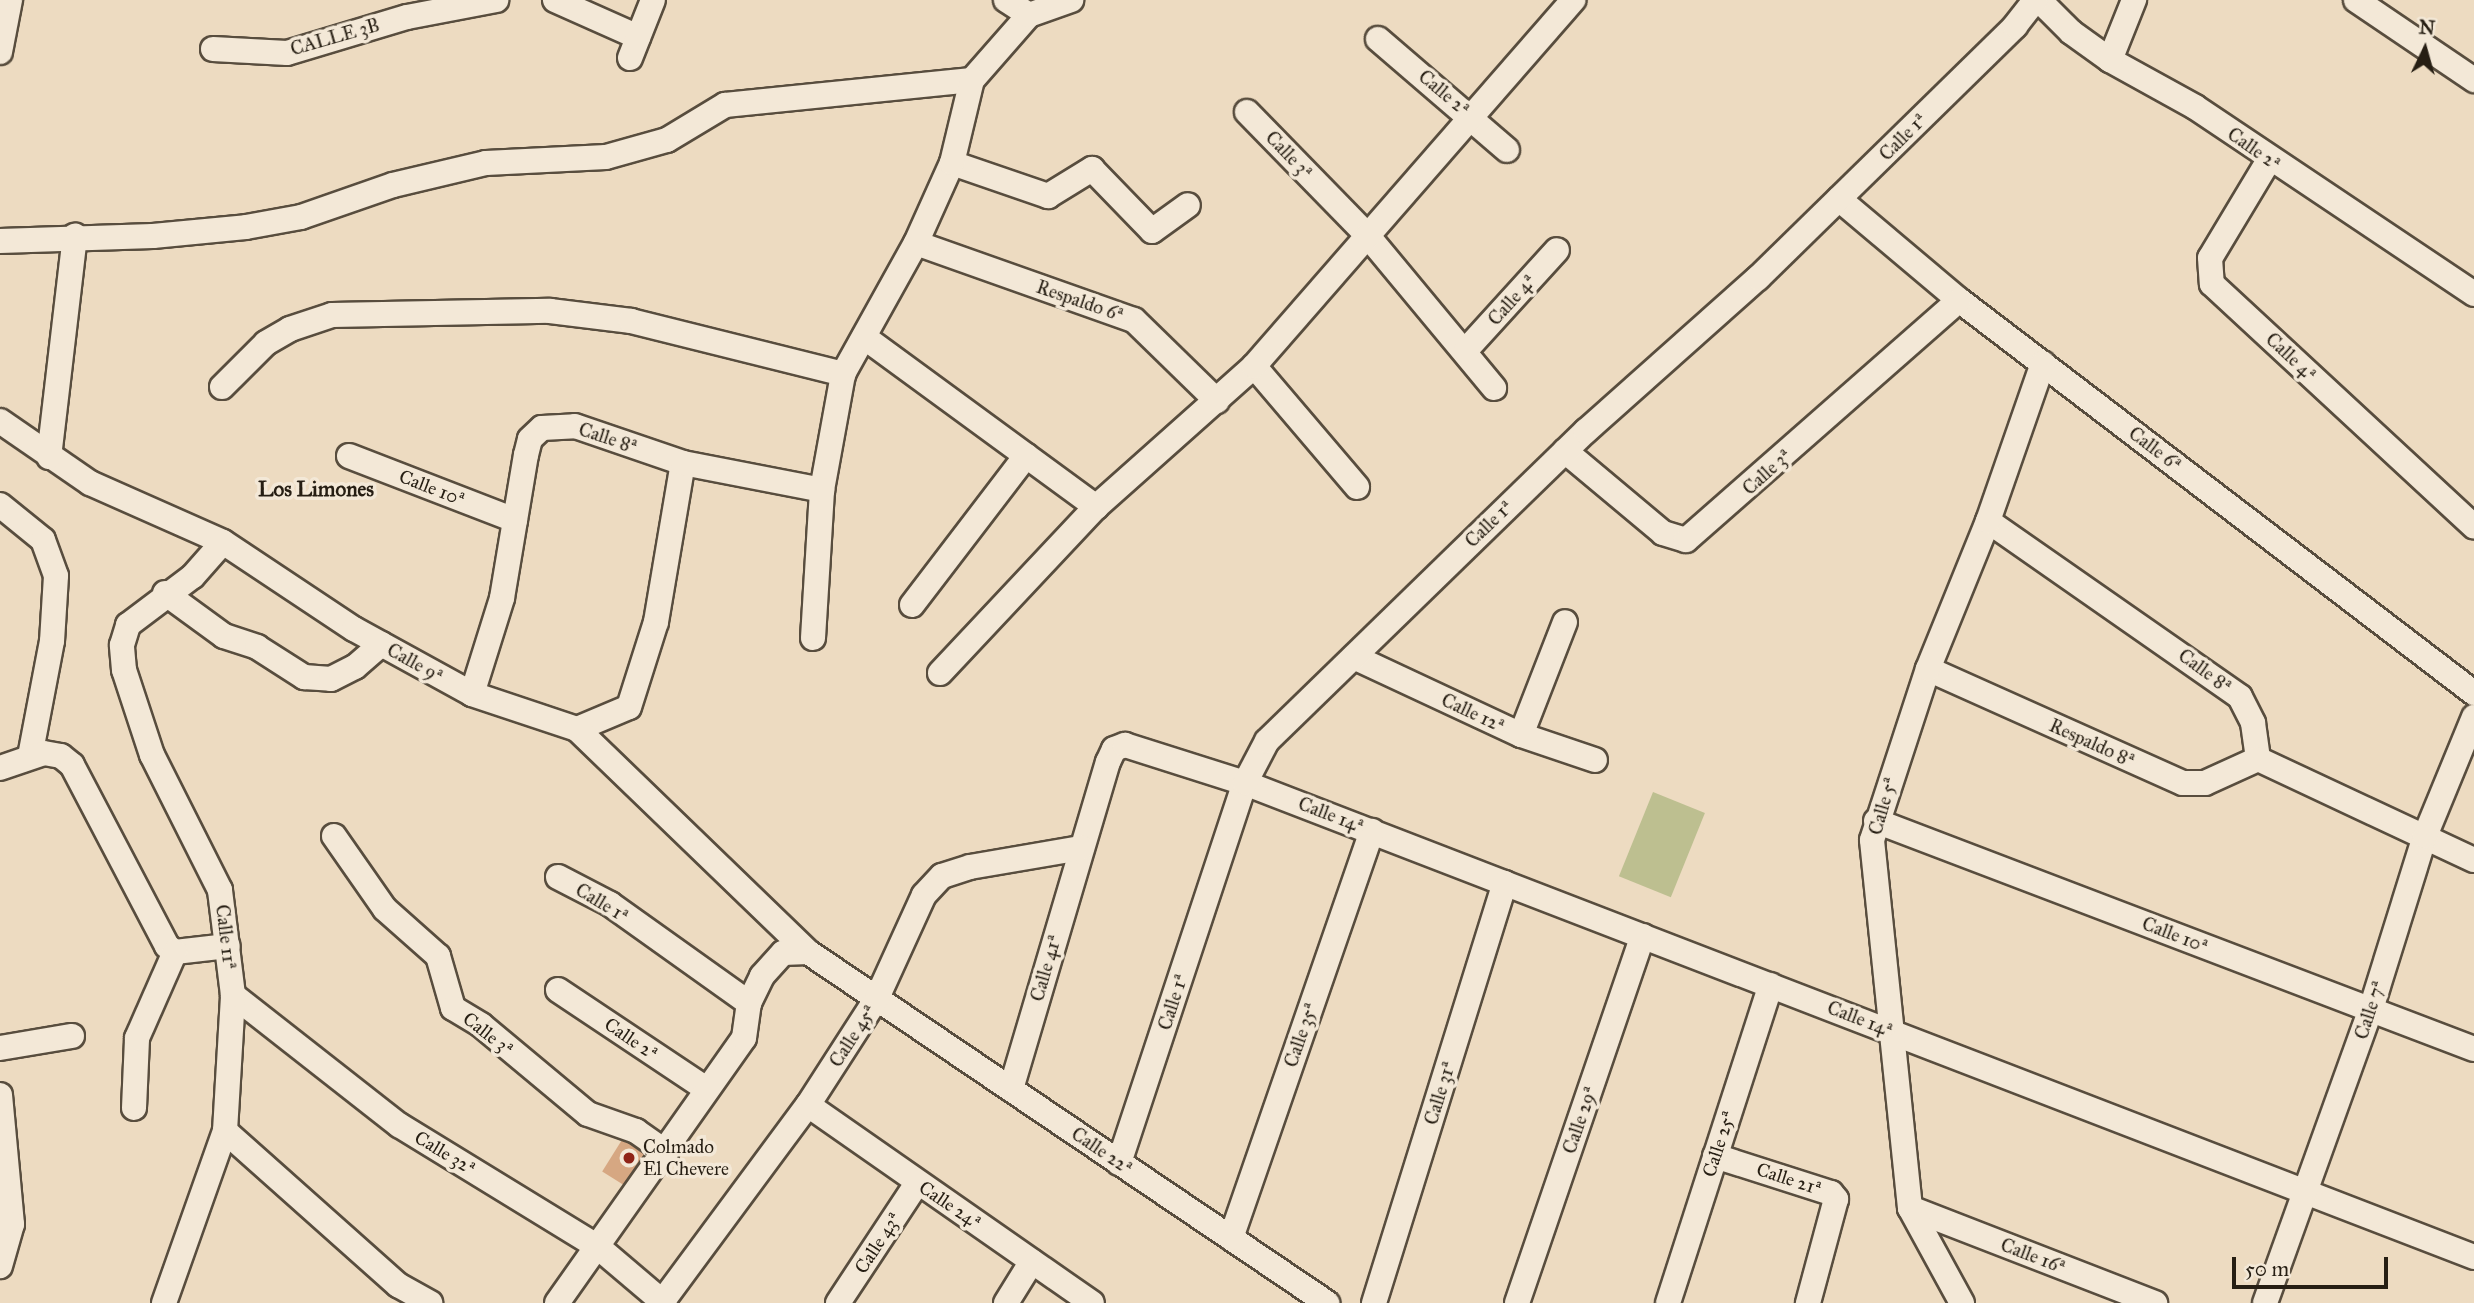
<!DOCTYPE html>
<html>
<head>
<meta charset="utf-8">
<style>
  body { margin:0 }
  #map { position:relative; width:2474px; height:1303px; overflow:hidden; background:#eddbc1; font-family:"IM FELL Great Primer",serif }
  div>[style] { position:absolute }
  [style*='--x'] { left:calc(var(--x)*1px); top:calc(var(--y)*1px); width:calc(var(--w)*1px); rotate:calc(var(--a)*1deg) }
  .green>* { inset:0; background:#bdbf90; transform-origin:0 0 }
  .building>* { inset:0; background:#d6a782; transform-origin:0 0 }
  .roads { filter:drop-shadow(2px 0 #584d3e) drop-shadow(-2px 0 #584d3e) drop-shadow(0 2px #584d3e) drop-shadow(0 -2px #584d3e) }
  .minor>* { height:24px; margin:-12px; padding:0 12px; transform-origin:12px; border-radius:12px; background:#f3e8d7 }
  .dots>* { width:19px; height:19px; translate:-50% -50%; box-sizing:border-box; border:4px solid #f3e8d7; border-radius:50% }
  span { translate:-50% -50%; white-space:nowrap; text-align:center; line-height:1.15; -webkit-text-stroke:7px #f3e8d7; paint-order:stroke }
  .street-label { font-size:19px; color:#261e13 }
  .poi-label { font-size:19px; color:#261e13 }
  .left { translate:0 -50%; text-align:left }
  .neighbourhood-label { font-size:21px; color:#261e13; font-weight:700 }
  .north { position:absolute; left:2390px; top:14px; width:70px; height:70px; -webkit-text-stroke:5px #f3e8d7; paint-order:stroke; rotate:5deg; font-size:19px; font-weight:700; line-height:28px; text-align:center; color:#261e13 }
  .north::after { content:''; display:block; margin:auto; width:24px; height:32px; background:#261e13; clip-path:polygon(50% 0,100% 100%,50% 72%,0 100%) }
  .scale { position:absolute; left:2232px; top:1257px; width:156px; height:32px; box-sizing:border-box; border:4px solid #261e13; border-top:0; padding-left:9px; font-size:21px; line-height:24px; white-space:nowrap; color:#261e13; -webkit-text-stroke:5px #f3e8d7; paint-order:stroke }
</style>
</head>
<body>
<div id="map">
  <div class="green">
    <div style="left:1653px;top:792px;width:56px;height:91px;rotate:22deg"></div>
  </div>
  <div class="building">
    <div style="left:625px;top:1135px;width:32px;height:43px;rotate:32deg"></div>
  </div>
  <div class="roads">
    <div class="minor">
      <div style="--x:555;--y:0;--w:91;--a:24"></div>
      <div style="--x:1006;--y:0;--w:27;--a:33"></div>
      <div style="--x:2039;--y:0;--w:45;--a:45"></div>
      <div style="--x:2071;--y:32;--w:48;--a:35.7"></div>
      <div style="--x:2110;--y:60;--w:97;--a:28.9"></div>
      <div style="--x:2195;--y:107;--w:336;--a:33.8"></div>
      <div style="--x:2356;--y:0;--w:143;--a:34.1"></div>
      <div style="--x:1378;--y:39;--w:170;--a:40.7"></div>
      <div style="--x:213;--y:49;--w:74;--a:3.1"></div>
      <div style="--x:287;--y:53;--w:125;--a:-16.7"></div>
      <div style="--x:407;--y:17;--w:91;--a:-10.8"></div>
      <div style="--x:0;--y:52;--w:53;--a:-79.1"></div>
      <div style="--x:630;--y:58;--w:62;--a:-68.4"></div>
      <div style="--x:2110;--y:60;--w:65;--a:-68.2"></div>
      <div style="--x:1247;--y:112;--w:172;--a:45.7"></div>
      <div style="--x:1367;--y:235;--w:199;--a:50.3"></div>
      <div style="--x:2269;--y:160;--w:114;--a:121"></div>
      <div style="--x:2210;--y:258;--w:26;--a:86"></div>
      <div style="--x:2212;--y:284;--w:357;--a:42.8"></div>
      <div style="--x:952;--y:163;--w:102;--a:19"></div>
      <div style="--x:1048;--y:196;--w:52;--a:-31.5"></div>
      <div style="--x:1092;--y:169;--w:86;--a:45.9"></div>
      <div style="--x:1152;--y:231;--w:44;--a:-35.8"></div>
      <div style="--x:1839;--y:199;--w:157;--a:40.1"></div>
      <div style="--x:1959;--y:300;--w:648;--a:37.35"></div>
      <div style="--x:0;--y:241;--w:153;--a:-1.9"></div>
      <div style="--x:153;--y:236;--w:93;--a:-5.5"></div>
      <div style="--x:246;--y:227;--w:56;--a:-10.3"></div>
      <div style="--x:301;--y:217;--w:97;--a:-19.2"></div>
      <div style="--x:393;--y:185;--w:96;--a:-13.3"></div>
      <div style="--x:486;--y:163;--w:120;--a:-2.9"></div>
      <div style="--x:606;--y:157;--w:63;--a:-15.6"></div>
      <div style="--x:667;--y:140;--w:68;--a:-31.1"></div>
      <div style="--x:725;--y:105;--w:248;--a:-5.8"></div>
      <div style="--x:972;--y:80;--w:86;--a:-48.8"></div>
      <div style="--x:1029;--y:15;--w:45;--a:-19.7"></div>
      <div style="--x:916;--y:243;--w:231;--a:19.5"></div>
      <div style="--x:1134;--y:320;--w:116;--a:44.3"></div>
      <div style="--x:864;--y:337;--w:288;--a:36.2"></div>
      <div style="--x:1466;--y:350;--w:135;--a:-47.7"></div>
      <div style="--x:1254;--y:366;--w:159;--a:49.6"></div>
      <div style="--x:222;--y:387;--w:62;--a:-45"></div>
      <div style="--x:266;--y:343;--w:28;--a:-30"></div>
      <div style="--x:290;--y:329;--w:44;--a:-18.4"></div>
      <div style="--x:332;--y:315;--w:218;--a:-1.1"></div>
      <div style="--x:550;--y:311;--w:82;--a:7"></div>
      <div style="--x:631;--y:321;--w:219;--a:14"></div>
      <div style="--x:0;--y:421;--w:109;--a:34.6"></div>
      <div style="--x:90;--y:483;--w:145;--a:23.9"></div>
      <div style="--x:223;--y:542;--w:157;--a:33.6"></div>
      <div style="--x:354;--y:629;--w:135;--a:28.8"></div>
      <div style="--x:472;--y:694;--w:111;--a:18.4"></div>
      <div style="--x:577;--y:729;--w:56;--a:-22.9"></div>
      <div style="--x:629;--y:707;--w:89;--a:-72.4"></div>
      <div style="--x:656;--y:622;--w:161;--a:-80.4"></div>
      <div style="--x:1565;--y:451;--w:128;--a:39.9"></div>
      <div style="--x:1663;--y:533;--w:24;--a:17"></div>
      <div style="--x:1686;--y:540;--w:363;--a:-41.3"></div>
      <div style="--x:349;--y:456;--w:178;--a:21.1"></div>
      <div style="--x:49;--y:457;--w:223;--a:-83.3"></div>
      <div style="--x:0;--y:505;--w:55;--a:39.1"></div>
      <div style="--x:43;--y:540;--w:38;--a:70"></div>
      <div style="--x:56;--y:576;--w:65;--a:93.5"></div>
      <div style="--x:52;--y:641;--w:117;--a:100.8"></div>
      <div style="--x:1988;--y:521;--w:307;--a:34.9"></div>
      <div style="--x:2240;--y:697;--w:29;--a:63"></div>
      <div style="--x:2253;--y:723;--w:36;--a:82"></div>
      <div style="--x:2258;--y:759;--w:238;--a:25.1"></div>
      <div style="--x:165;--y:593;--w:73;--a:36.1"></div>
      <div style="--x:224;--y:636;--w:35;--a:18"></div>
      <div style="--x:257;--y:647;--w:56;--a:32.6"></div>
      <div style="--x:304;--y:677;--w:27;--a:4"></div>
      <div style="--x:331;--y:679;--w:27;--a:-27"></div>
      <div style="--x:355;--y:667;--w:35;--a:-41"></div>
      <div style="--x:912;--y:605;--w:188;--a:-52.6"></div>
      <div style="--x:813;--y:638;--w:148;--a:-86.5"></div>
      <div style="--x:822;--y:490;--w:118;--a:-79.7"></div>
      <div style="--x:843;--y:374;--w:150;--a:-60.9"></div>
      <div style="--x:916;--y:243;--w:88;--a:-65.8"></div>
      <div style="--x:952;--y:163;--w:85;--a:-76.5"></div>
      <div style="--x:1354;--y:657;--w:184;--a:25"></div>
      <div style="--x:1521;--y:735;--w:78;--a:18.7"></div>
      <div style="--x:1928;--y:669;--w:279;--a:24.1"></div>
      <div style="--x:2183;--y:783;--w:22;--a:0"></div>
      <div style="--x:2205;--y:783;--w:58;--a:-24.4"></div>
      <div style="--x:940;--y:673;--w:228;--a:-46.8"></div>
      <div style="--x:1096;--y:507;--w:212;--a:-41.7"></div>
      <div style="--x:1254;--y:366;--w:486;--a:-48.9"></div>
      <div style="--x:472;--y:694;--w:101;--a:-72.6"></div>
      <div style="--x:502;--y:598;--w:145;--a:-80.5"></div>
      <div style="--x:526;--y:455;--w:16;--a:-76"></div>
      <div style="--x:530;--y:439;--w:16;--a:-43"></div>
      <div style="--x:542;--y:428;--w:33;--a:-3"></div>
      <div style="--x:575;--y:426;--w:114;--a:18.9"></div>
      <div style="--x:683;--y:463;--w:142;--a:11"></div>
      <div style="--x:577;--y:729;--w:321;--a:44"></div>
      <div style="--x:808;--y:952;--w:627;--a:34.07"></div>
      <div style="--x:1521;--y:735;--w:121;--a:-68.7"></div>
      <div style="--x:0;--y:768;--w:46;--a:-18.8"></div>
      <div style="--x:44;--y:753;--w:17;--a:10"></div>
      <div style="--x:61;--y:756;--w:14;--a:39"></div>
      <div style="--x:72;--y:765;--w:204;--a:62.3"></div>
      <div style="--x:167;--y:946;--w:10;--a:37"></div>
      <div style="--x:175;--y:952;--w:53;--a:-6.5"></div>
      <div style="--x:1876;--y:821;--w:640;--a:20.87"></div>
      <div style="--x:334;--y:836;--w:89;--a:55.1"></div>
      <div style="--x:385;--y:909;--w:71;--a:41.6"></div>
      <div style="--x:438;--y:956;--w:54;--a:73.9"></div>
      <div style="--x:453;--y:1008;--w:33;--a:31"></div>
      <div style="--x:481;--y:1025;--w:139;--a:39.8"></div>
      <div style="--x:588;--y:1114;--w:51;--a:19.5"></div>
      <div style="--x:636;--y:1131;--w:37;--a:35"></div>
      <div style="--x:558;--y:877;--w:59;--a:27.4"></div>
      <div style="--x:610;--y:904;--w:171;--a:35.5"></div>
      <div style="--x:558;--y:990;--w:177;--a:33.7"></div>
      <div style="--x:233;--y:995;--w:211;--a:38.1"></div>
      <div style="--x:399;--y:1125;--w:233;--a:31.5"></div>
      <div style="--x:598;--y:1247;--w:87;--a:40.3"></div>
      <div style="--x:0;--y:1048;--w:73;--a:-9.5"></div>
      <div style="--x:1011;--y:1089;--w:341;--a:-73.5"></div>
      <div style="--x:1108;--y:762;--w:14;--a:-65"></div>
      <div style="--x:1114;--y:749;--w:12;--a:-20"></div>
      <div style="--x:1125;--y:745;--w:126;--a:17.6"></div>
      <div style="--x:1245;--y:783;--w:1317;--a:21.09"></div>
      <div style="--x:0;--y:1095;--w:130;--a:84.7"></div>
      <div style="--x:12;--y:1224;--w:44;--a:105.9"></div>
      <div style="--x:808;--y:1105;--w:346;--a:34.9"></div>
      <div style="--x:134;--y:1108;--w:70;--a:-87.5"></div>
      <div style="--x:137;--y:1038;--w:94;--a:-66.2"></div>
      <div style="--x:225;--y:1131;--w:232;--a:41.7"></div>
      <div style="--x:398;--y:1285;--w:37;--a:29"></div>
      <div style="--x:1715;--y:1156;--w:122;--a:17.7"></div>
      <div style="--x:1831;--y:1193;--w:8;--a:50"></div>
      <div style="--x:1836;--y:1199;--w:108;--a:105.1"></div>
      <div style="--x:1119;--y:1163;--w:400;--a:-71.7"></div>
      <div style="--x:1245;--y:783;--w:47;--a:-62.4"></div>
      <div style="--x:1267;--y:741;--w:445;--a:-44.2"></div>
      <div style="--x:1586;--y:431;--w:230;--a:-41.7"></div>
      <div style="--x:1758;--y:278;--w:360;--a:-44.4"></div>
      <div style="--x:2015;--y:26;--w:33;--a:-52"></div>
      <div style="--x:1910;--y:1208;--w:263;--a:21.2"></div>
      <div style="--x:1231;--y:1238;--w:431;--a:-70.9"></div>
      <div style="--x:662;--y:1302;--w:245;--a:-53.5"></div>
      <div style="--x:808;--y:1105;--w:127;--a:-57.2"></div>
      <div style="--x:877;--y:998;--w:113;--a:-65.5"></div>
      <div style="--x:924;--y:895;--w:26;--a:-47"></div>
      <div style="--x:942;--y:876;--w:29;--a:-18"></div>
      <div style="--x:970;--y:867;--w:113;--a:-9.7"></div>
      <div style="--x:164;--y:1303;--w:182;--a:-70.5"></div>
      <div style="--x:225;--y:1131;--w:136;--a:-86.6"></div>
      <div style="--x:233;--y:995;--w:106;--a:-97.1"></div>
      <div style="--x:220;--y:890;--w:151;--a:-116.7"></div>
      <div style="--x:152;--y:755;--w:89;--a:-108.2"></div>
      <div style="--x:124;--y:670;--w:25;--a:-95"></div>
      <div style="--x:122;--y:645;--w:21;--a:-73"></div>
      <div style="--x:128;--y:625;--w:81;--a:-37"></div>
      <div style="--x:193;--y:576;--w:45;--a:-48.6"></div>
      <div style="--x:557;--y:1303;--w:324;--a:-54.8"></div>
      <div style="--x:744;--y:1038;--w:35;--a:-82"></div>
      <div style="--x:749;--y:1003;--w:30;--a:-64"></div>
      <div style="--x:762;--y:976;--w:31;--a:-48"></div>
      <div style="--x:783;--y:953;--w:25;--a:-2"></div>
      <div style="--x:838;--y:1303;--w:144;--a:-56.6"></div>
      <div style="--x:1006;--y:1303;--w:49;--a:-58.2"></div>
      <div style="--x:1374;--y:1303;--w:440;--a:-72.7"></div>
      <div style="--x:1517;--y:1303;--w:388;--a:-71.1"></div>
      <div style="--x:1668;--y:1303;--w:334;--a:-72.1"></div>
      <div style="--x:1962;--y:1303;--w:108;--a:-118.7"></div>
      <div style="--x:1910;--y:1208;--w:370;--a:-95.9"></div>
      <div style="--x:1872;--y:840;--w:180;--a:-71.9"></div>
      <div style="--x:1928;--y:669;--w:160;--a:-67.9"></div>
      <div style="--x:1988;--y:521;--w:167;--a:-70.8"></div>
      <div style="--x:2265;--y:1303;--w:313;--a:-70.2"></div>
      <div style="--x:2371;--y:1009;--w:181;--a:-72.7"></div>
      <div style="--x:2425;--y:836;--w:129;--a:-67.6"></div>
    </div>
  </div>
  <div class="dots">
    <div style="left:629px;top:1158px;background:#8f2418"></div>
  </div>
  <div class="street-label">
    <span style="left:335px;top:37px;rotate:-16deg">CALLE 3B</span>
    <span style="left:1444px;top:93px;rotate:40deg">Calle 2ª</span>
    <span style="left:1903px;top:137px;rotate:-45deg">Calle 1ª</span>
    <span style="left:2254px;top:149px;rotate:35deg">Calle 2ª</span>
    <span style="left:1289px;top:155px;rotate:46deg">Calle 3ª</span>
    <span style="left:1512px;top:300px;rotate:-48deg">Calle 4ª</span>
    <span style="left:1080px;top:301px;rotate:19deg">Respaldo 6ª</span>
    <span style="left:2291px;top:357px;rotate:43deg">Calle 4ª</span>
    <span style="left:608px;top:438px;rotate:18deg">Calle 8ª</span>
    <span style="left:2155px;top:449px;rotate:37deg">Calle 6ª</span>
    <span style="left:1767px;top:472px;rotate:-42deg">Calle 3ª</span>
    <span style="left:432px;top:488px;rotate:21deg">Calle 10ª</span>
    <span style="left:1489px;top:524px;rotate:-44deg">Calle 1ª</span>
    <span style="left:415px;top:663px;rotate:29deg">Calle 9ª</span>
    <span style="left:2205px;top:671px;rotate:36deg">Calle 8ª</span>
    <span style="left:1473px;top:713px;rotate:25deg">Calle 12ª</span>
    <span style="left:2092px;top:743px;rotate:24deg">Respaldo 8ª</span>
    <span style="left:1883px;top:806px;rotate:-74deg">Calle 5ª</span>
    <span style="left:1331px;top:815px;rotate:21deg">Calle 14ª</span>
    <span style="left:602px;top:903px;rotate:31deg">Calle 1ª</span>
    <span style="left:2175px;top:935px;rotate:21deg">Calle 10ª</span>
    <span style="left:226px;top:937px;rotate:83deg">Calle 11ª</span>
    <span style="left:1046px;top:968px;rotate:-74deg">Calle 41ª</span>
    <span style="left:1173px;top:1002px;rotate:-72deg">Calle 1ª</span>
    <span style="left:2370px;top:1010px;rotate:-72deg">Calle 7ª</span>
    <span style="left:1860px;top:1019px;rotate:21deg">Calle 14ª</span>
    <span style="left:488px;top:1034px;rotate:38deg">Calle 3ª</span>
    <span style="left:1301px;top:1035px;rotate:-71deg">Calle 35ª</span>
    <span style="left:853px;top:1036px;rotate:-57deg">Calle 45ª</span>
    <span style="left:631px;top:1039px;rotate:34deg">Calle 2ª</span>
    <span style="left:1440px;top:1093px;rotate:-73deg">Calle 31ª</span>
    <span style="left:1580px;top:1120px;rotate:-71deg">Calle 29ª</span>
    <span style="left:1719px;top:1144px;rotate:-72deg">Calle 25ª</span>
    <span style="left:1102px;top:1151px;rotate:34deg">Calle 22ª</span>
    <span style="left:445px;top:1153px;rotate:31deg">Calle 32ª</span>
    <span style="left:1789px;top:1179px;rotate:18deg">Calle 21ª</span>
    <span style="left:950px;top:1205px;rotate:34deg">Calle 24ª</span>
    <span style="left:878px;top:1243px;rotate:-57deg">Calle 43ª</span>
    <span style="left:2033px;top:1256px;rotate:21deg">Calle 16ª</span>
  </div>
  <div class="poi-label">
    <span class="left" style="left:643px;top:1158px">Colmado<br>El Chevere</span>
  </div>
  <div class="neighbourhood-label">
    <span style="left:316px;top:489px">Los Limones</span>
  </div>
  <div class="north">N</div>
  <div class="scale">50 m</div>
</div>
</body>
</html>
